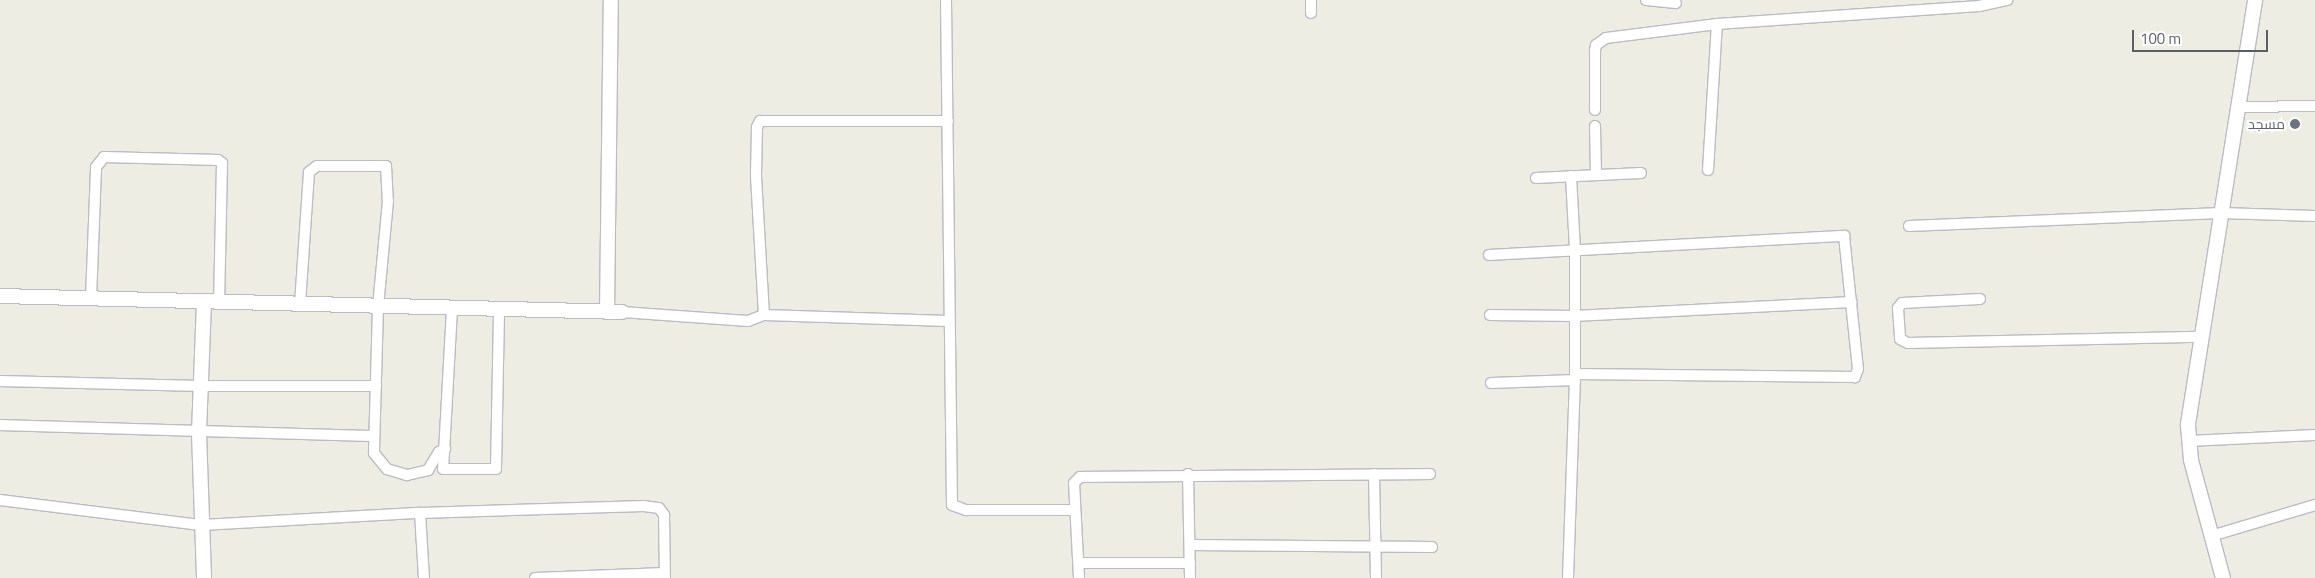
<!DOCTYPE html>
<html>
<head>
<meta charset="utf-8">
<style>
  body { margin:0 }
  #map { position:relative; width:2315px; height:578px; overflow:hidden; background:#eeede3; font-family:"Titillium Web",Cairo,sans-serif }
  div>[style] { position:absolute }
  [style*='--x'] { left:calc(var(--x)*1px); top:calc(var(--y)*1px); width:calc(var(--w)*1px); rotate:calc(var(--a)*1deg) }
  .roads { filter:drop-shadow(1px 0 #bbbcc2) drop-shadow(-1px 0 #bbbcc2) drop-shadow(0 1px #bbbcc2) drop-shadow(0 -1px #bbbcc2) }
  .street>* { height:10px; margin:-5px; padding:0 5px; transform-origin:5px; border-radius:5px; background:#fff }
  .secondary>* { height:14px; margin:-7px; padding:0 7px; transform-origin:7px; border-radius:7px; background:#fff }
  .dots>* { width:14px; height:14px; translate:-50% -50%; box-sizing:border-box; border:2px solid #fff; border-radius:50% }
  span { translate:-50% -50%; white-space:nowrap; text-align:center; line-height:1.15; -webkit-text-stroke:4px #fff; paint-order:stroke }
  .worship-label { font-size:14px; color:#5b616d }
  .right { translate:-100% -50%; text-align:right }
  .scale { position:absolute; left:2132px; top:30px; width:136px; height:22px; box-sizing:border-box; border:2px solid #5b5e64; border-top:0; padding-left:6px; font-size:15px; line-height:18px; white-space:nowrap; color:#5b5e64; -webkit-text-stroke:4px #fff; paint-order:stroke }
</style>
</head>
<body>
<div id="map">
  <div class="roads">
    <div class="street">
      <div style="--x:946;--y:0;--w:505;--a:89.32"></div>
      <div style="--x:952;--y:505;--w:15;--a:20"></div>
      <div style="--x:966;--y:510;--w:109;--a:0"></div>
      <div style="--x:1311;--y:0;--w:13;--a:90"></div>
      <div style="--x:1646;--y:0;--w:30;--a:6"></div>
      <div style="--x:2238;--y:107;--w:77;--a:-0.7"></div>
      <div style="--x:1595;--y:110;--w:59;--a:-90"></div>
      <div style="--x:1595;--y:51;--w:6;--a:-81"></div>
      <div style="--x:1596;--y:45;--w:12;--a:-35"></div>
      <div style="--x:1606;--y:38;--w:112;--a:-7.2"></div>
      <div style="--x:1717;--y:24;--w:263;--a:-3.9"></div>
      <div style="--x:1979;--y:6;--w:29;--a:-12"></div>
      <div style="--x:1595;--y:126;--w:49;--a:88.8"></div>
      <div style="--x:1708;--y:170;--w:146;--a:-86.5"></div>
      <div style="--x:1536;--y:178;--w:105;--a:-2.7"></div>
      <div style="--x:1909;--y:226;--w:312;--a:-2.4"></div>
      <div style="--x:2221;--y:213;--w:94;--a:1.8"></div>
      <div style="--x:1489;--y:255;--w:356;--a:-3.1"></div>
      <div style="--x:1844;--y:236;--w:134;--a:84"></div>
      <div style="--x:1858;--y:369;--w:9;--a:111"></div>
      <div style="--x:1855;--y:377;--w:280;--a:-179.4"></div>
      <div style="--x:91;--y:299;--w:132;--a:-87.8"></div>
      <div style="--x:96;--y:167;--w:13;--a:-51"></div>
      <div style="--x:104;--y:157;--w:114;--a:1.5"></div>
      <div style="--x:218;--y:160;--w:5;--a:37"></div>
      <div style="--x:222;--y:163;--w:139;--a:91.2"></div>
      <div style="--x:1980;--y:299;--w:78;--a:177.1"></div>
      <div style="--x:1902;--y:303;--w:6;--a:129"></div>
      <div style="--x:1898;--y:308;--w:31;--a:86"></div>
      <div style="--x:1900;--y:339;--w:9;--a:27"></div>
      <div style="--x:1908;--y:343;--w:293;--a:-1.2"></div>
      <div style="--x:300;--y:304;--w:132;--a:-86.1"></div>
      <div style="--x:309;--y:172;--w:10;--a:-37"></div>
      <div style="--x:317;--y:166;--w:69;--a:0"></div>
      <div style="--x:386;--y:166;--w:35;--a:87"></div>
      <div style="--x:388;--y:201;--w:106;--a:95.4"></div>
      <div style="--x:378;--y:307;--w:146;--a:91.6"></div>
      <div style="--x:374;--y:453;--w:21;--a:51"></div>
      <div style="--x:387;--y:469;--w:21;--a:17"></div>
      <div style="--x:407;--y:475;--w:22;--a:-13"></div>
      <div style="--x:428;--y:470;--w:21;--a:-59"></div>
      <div style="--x:439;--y:452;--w:7;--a:-27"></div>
      <div style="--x:452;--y:309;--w:160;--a:93.2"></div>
      <div style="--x:443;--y:469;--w:53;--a:0"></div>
      <div style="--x:496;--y:469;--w:159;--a:-88.9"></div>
      <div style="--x:622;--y:312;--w:126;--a:4.1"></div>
      <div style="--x:748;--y:321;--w:17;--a:-21"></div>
      <div style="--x:764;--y:315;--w:184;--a:1.9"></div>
      <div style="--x:764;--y:315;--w:140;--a:-93.3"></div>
      <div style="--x:756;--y:175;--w:48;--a:-88.8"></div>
      <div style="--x:757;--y:127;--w:7;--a:-63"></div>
      <div style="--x:760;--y:121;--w:188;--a:0"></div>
      <div style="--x:1490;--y:315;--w:84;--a:0.7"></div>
      <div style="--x:1574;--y:316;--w:278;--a:-2.9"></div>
      <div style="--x:0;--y:381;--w:201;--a:1.4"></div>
      <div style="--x:201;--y:386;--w:175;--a:0"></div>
      <div style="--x:1491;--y:383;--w:84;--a:-2"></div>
      <div style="--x:0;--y:425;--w:373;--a:1.7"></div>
      <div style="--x:2188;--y:441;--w:127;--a:-2.7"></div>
      <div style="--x:1188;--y:474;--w:104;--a:88.9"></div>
      <div style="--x:1374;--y:474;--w:104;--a:88.9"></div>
      <div style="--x:0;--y:500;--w:204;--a:7.1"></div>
      <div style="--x:202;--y:525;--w:218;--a:-3.2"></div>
      <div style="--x:420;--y:513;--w:224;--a:-1.8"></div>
      <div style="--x:644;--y:506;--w:15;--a:8"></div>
      <div style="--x:659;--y:508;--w:9;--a:54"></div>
      <div style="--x:664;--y:515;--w:63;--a:89.1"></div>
      <div style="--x:420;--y:513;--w:65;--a:86.5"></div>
      <div style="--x:2211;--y:536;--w:109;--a:-16.6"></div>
      <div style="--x:1190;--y:545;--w:242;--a:0.5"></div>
      <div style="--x:1079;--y:563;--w:111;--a:0"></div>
      <div style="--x:535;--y:578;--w:130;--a:-2.2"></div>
      <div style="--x:1079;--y:578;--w:95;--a:-93"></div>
      <div style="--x:1074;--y:483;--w:8;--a:-45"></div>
      <div style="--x:1080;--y:477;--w:350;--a:-0.5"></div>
      <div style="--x:1568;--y:578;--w:204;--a:-88"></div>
      <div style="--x:1575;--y:374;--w:124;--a:-90"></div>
      <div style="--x:1575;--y:250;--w:74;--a:-93.1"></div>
    </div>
    <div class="secondary">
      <div style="--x:0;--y:296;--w:622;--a:1.47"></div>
      <div style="--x:204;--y:302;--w:131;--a:92.2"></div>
      <div style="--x:199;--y:433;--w:145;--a:88"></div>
      <div style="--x:607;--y:312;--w:312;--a:-89.3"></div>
      <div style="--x:2223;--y:578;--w:122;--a:-105.2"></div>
      <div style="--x:2191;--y:460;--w:36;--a:-95"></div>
      <div style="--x:2188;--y:424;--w:429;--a:-81"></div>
    </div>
  </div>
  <div class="dots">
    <div style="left:2295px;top:124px;background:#6b7280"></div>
  </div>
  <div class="worship-label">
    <span class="right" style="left:2285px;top:124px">مسجد</span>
  </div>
  <div class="scale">100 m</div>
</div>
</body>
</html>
